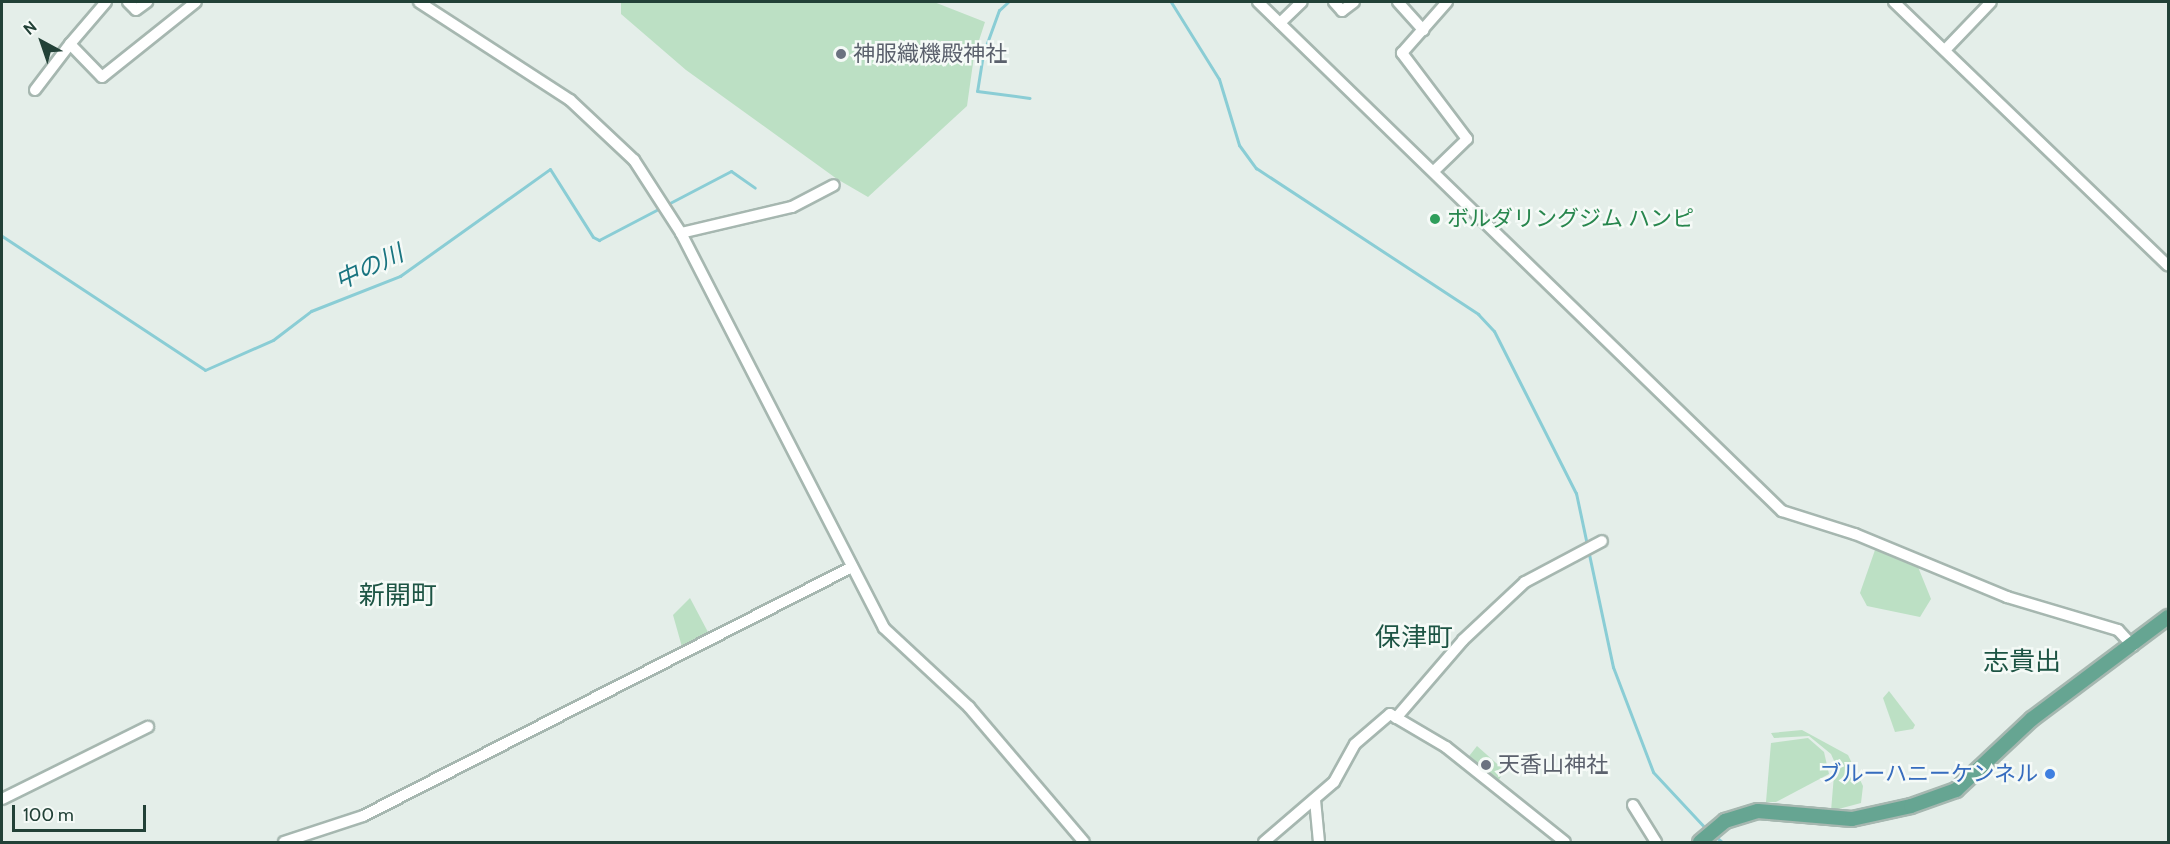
<!DOCTYPE html>
<html>
<head>
<meta charset="utf-8">
<style>
  body { margin:0 }
  #map { position:relative; width:2170px; height:844px; overflow:hidden; background:#e4eee9; font-family:Cabin,"Noto Sans JP",sans-serif }
  div>[style] { position:absolute }
  [style*='--x'] { left:calc(var(--x)*1px); top:calc(var(--y)*1px); width:calc(var(--w)*1px); rotate:calc(var(--a)*1deg) }
  .green>* { inset:0; background:#bce0c4 }
  .stream>* { height:3px; margin:-1.5px; padding:0 1.5px; transform-origin:1.5px; border-radius:1.5px; background:#8acdd5 }
  .roads { filter:drop-shadow(2px 0 #a6b7b0) drop-shadow(-2px 0 #a6b7b0) drop-shadow(0 2px #a6b7b0) drop-shadow(0 -2px #a6b7b0) }
  .minor>* { height:10px; margin:-5px; padding:0 5px; transform-origin:5px; border-radius:5px; background:#fff }
  .major>* { height:14px; margin:-7px; padding:0 7px; transform-origin:7px; border-radius:7px; background:#66a592 }
  .dots>* { width:16px; height:16px; translate:-50% -50%; box-sizing:border-box; border:3px solid #f5faf7; border-radius:50% }
  span { translate:-50% -50%; white-space:nowrap; text-align:center; line-height:1.15; -webkit-text-stroke:5px #f5faf7; paint-order:stroke }
  .worship-label { font-size:22px; color:#5b616d }
  .left { translate:0 -50%; text-align:left }
  .leisure-label { font-size:22px; color:#27864d }
  .shop-label { font-size:22px; color:#366cbe }
  .right { translate:-100% -50%; text-align:right }
  .water-label { font-size:24px; color:#197480; font-style:italic }
  .quarter-label { font-size:26px; color:#1d5444 }
  .frame { position:absolute; inset:0; border:3px solid #224137; pointer-events:none }
  .north { position:absolute; left:12px; top:12px; width:60px; height:60px; -webkit-text-stroke:4px #f5faf7; paint-order:stroke; rotate:320deg; font-size:16px; font-weight:700; line-height:24px; text-align:center; color:#224137 }
  .north::after { content:''; display:block; margin:auto; width:21px; height:27px; background:#224137; clip-path:polygon(50% 0,100% 100%,50% 72%,0 100%) }
  .scale { position:absolute; left:12px; top:805px; width:134px; height:27px; box-sizing:border-box; border:3px solid #224137; border-top:0; padding-left:8px; font-size:18px; line-height:21px; white-space:nowrap; color:#224137; -webkit-text-stroke:4px #f5faf7; paint-order:stroke }
</style>
</head>
<body>
<div id="map">
  <div class="green">
    <div style="clip-path:polygon(621px 2px,934px 2px,985px 22px,974px 56px,967px 106px,868px 197px,837px 179px,686px 70px,621px 14px)"></div>
    <div style="clip-path:polygon(1875px 550px,1916px 562px,1931px 599px,1920px 617px,1867px 606px,1860px 593px)"></div>
    <div style="clip-path:polygon(690px 598px,709px 634px,682px 647px,673px 615px)"></div>
    <div style="clip-path:polygon(1889px 691px,1915px 725px,1913px 729px,1895px 732px,1883px 698px)"></div>
    <div style="clip-path:polygon(1802px 730px,1848px 755px,1863px 786px,1861px 803px,1831px 811px,1835px 763px,1831px 754px,1809px 736px,1774px 738px,1771px 733px)"></div>
    <div style="clip-path:polygon(1808px 738px,1824px 752px,1829px 774px,1776px 802px,1766px 802px,1771px 743px)"></div>
    <div style="clip-path:polygon(1477px 746px,1504px 770px,1497px 784px,1466px 760px)"></div>
  </div>
  <div class="stream">
    <div style="--x:1008;--y:2;--w:12;--a:138"></div>
    <div style="--x:999;--y:10;--w:47;--a:110"></div>
    <div style="--x:983;--y:54;--w:37;--a:99"></div>
    <div style="--x:977;--y:91;--w:53;--a:7.5"></div>
    <div style="--x:1171;--y:2;--w:91;--a:58.1"></div>
    <div style="--x:1219;--y:79;--w:69;--a:73.1"></div>
    <div style="--x:1239;--y:145;--w:29;--a:54"></div>
    <div style="--x:1256;--y:168;--w:266;--a:33.3"></div>
    <div style="--x:1478;--y:314;--w:23;--a:47"></div>
    <div style="--x:1494;--y:331;--w:182;--a:63.2"></div>
    <div style="--x:1576;--y:493;--w:178;--a:78"></div>
    <div style="--x:1613;--y:667;--w:112;--a:69.1"></div>
    <div style="--x:1653;--y:772;--w:79;--a:47"></div>
    <div style="--x:2;--y:236;--w:243;--a:33.4"></div>
    <div style="--x:205;--y:370;--w:74;--a:-23.8"></div>
    <div style="--x:273;--y:340;--w:48;--a:-37.3"></div>
    <div style="--x:311;--y:311;--w:96;--a:-21.5"></div>
    <div style="--x:400;--y:276;--w:184;--a:-35.5"></div>
    <div style="--x:550;--y:169;--w:80;--a:57.7"></div>
    <div style="--x:593;--y:237;--w:7;--a:27"></div>
    <div style="--x:599;--y:240;--w:149;--a:-27.6"></div>
    <div style="--x:731;--y:171;--w:29;--a:35"></div>
    <div style="--x:1715;--y:836;--w:9;--a:41"></div>
  </div>
  <div class="roads">
    <div class="minor">
      <div style="--x:106;--y:2;--w:55;--a:130.6"></div>
      <div style="--x:70;--y:44;--w:46;--a:45.9"></div>
      <div style="--x:102;--y:77;--w:120;--a:-38.6"></div>
      <div style="--x:128;--y:2;--w:11;--a:45"></div>
      <div style="--x:136;--y:10;--w:14;--a:-36"></div>
      <div style="--x:419;--y:2;--w:180;--a:33"></div>
      <div style="--x:570;--y:100;--w:88;--a:43.2"></div>
      <div style="--x:634;--y:160;--w:87;--a:57.2"></div>
      <div style="--x:681;--y:233;--w:444;--a:62.8"></div>
      <div style="--x:884;--y:628;--w:116;--a:42.9"></div>
      <div style="--x:969;--y:707;--w:177;--a:49.6"></div>
      <div style="--x:1258;--y:2;--w:731;--a:44.17"></div>
      <div style="--x:1782;--y:511;--w:77;--a:17.5"></div>
      <div style="--x:1855;--y:534;--w:165;--a:22.5"></div>
      <div style="--x:2007;--y:597;--w:116;--a:16.6"></div>
      <div style="--x:2118;--y:630;--w:22;--a:47"></div>
      <div style="--x:1334;--y:2;--w:12;--a:48"></div>
      <div style="--x:1342;--y:11;--w:15;--a:-37"></div>
      <div style="--x:1398;--y:2;--w:38;--a:48"></div>
      <div style="--x:1894;--y:2;--w:380;--a:43.9"></div>
      <div style="--x:1280;--y:23;--w:30;--a:-44"></div>
      <div style="--x:1945;--y:50;--w:66;--a:-46.2"></div>
      <div style="--x:35;--y:90;--w:58;--a:-52.7"></div>
      <div style="--x:1434;--y:171;--w:46;--a:-44.1"></div>
      <div style="--x:1467;--y:139;--w:108;--a:-127.1"></div>
      <div style="--x:1402;--y:53;--w:68;--a:-48.6"></div>
      <div style="--x:681;--y:233;--w:114;--a:-13.2"></div>
      <div style="--x:792;--y:207;--w:47;--a:-27.6"></div>
      <div style="--x:1396;--y:718;--w:103;--a:-49.3"></div>
      <div style="--x:1463;--y:640;--w:85;--a:-43.1"></div>
      <div style="--x:1525;--y:582;--w:87;--a:-28"></div>
      <div style="--x:2;--y:799;--w:163;--a:-26.3"></div>
      <div style="--x:1315;--y:800;--w:42;--a:84.6"></div>
      <div style="--x:1633;--y:805;--w:44;--a:58.1"></div>
      <div style="--x:284;--y:842;--w:83;--a:-18.2"></div>
      <div style="--x:363;--y:816;--w:549;--a:-26.99"></div>
      <div style="--x:1264;--y:842;--w:92;--a:-40.6"></div>
      <div style="--x:1334;--y:782;--w:43;--a:-61.1"></div>
      <div style="--x:1355;--y:744;--w:46;--a:-40.6"></div>
      <div style="--x:1390;--y:714;--w:65;--a:30.5"></div>
      <div style="--x:1446;--y:747;--w:152;--a:38.6"></div>
    </div>
    <div class="major">
      <div style="--x:1700;--y:842;--w:33;--a:-40"></div>
      <div style="--x:1725;--y:821;--w:34;--a:-17"></div>
      <div style="--x:1758;--y:811;--w:94;--a:4.9"></div>
      <div style="--x:1852;--y:819;--w:60;--a:-12.4"></div>
      <div style="--x:1911;--y:806;--w:48;--a:-19.6"></div>
      <div style="--x:1956;--y:790;--w:104;--a:-43.1"></div>
      <div style="--x:2032;--y:719;--w:170;--a:-36.9"></div>
    </div>
  </div>
  <div class="dots">
    <div style="left:841px;top:54px;background:#6b7280"></div>
    <div style="left:1435px;top:219px;background:#2e9e5b"></div>
    <div style="left:1486px;top:765px;background:#6b7280"></div>
    <div style="left:2050px;top:774px;background:#3f7fe0"></div>
  </div>
  <div class="worship-label">
    <span class="left" style="left:853px;top:54px">神服織機殿神社</span>
    <span class="left" style="left:1498px;top:765px">天香山神社</span>
  </div>
  <div class="leisure-label">
    <span class="left" style="left:1447px;top:219px">ボルダリングジム ハンピ</span>
  </div>
  <div class="shop-label">
    <span class="right" style="left:2038px;top:774px">ブルーハニーケンネル</span>
  </div>
  <div class="water-label">
    <span style="left:369px;top:267px;rotate:-25deg">中の川</span>
  </div>
  <div class="quarter-label">
    <span style="left:398px;top:596px">新開町</span>
    <span style="left:1414px;top:638px">保津町</span>
    <span style="left:2022px;top:662px">志貴出</span>
  </div>
  <div class="frame"></div>
  <div class="north">N</div>
  <div class="scale">100 m</div>
</div>
</body>
</html>
